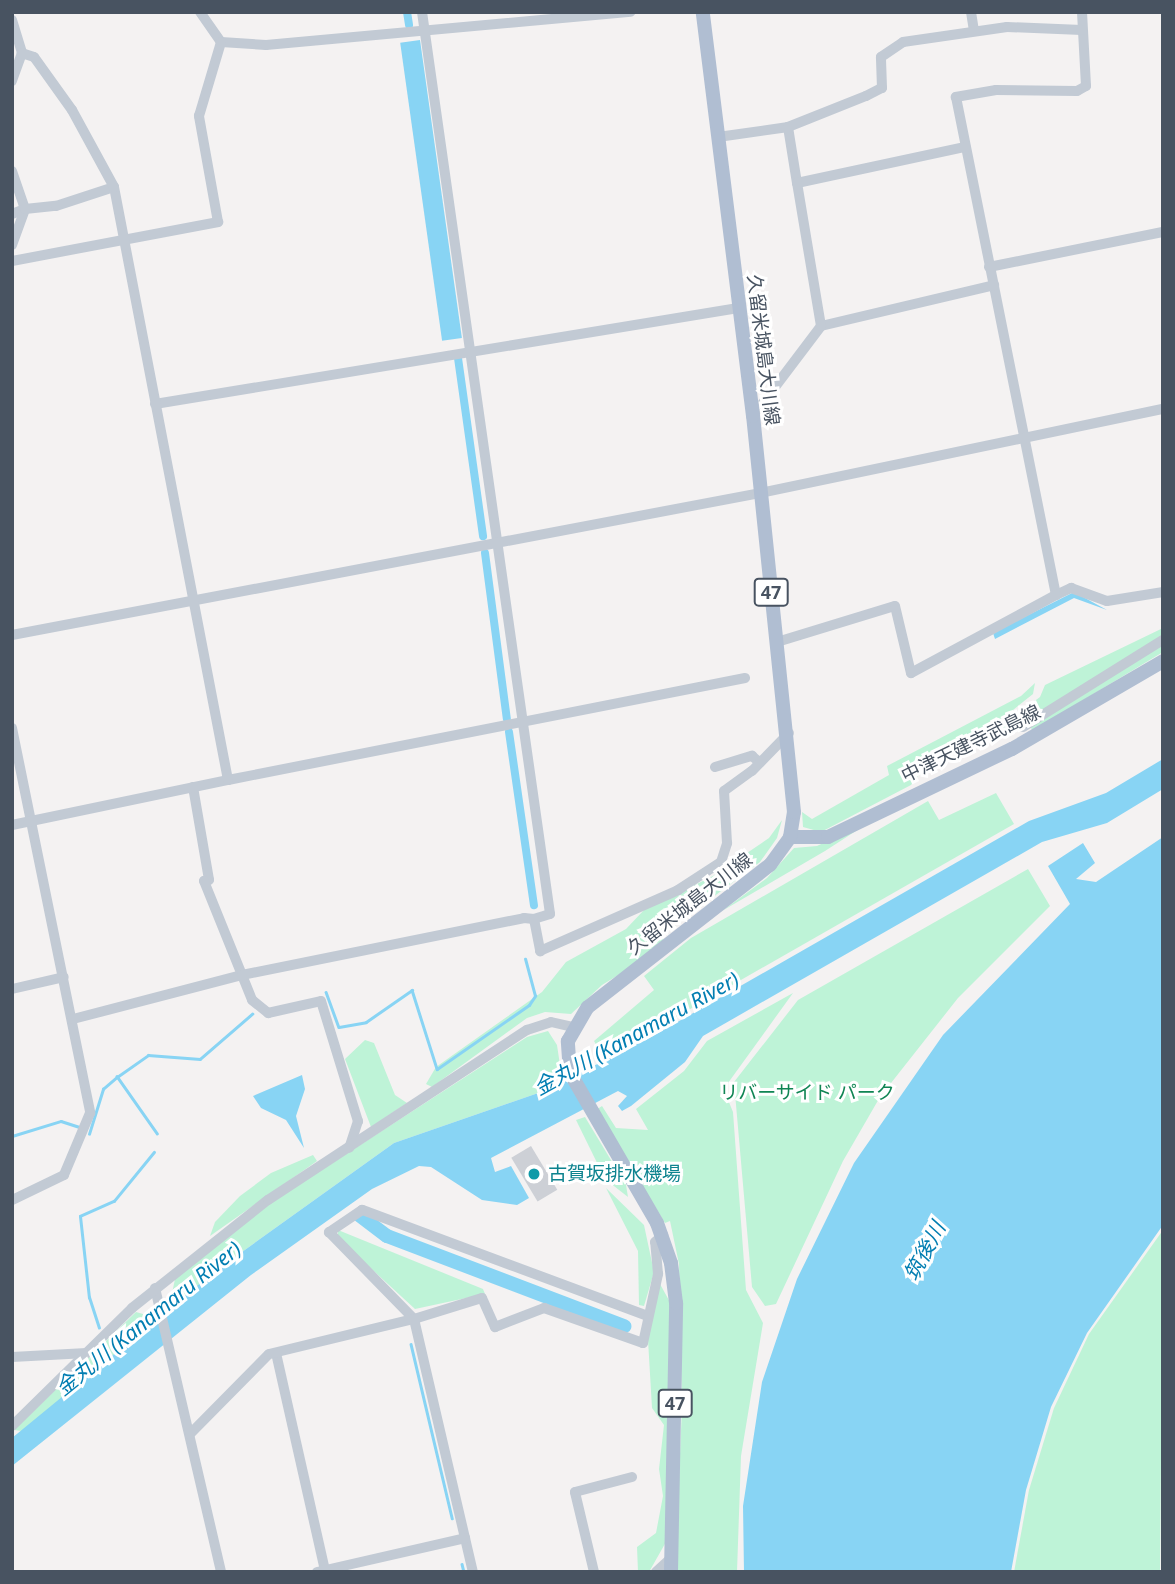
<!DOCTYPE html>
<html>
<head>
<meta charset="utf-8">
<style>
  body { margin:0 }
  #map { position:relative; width:1175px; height:1584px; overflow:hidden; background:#f4f2f2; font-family:"Noto Sans","Noto Sans JP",sans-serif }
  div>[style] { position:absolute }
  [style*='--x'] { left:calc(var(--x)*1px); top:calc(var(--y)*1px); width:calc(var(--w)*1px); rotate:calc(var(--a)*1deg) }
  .green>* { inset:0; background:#bef3d7 }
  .water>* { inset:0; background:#88d4f4; transform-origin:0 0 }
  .stream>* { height:2.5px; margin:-1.25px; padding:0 1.25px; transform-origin:1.25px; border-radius:1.25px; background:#88d4f4 }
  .canal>* { height:8px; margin:-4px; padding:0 4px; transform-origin:4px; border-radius:4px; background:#88d4f4 }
  .river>* { height:14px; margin:-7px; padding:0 7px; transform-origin:7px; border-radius:7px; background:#88d4f4 }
  .building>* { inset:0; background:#cdd0d6; transform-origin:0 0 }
  .minor>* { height:10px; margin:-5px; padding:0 5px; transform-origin:5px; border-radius:5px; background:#c2cad4 }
  .major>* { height:14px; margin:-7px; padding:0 7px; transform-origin:7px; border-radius:7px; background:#b0bed2 }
  .dots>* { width:19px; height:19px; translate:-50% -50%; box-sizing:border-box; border:4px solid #fff; border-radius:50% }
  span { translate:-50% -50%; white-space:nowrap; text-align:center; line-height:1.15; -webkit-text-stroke:6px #fff; paint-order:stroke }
  .shield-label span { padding:2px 5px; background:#fff; border:2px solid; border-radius:5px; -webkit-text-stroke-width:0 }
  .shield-label { font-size:18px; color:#485361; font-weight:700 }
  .street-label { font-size:19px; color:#485361 }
  .park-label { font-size:19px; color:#108554 }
  .culture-label { font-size:19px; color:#0d838f }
  .left { translate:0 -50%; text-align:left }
  .water-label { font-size:21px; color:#027eb2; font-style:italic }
  .frame { position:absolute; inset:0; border:14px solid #485361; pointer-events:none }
</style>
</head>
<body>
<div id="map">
  <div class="green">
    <div style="clip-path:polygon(1163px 628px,1163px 637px,1016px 728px,967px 751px,1040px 697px,1045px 685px)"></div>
    <div style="clip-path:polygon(1163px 644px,1163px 652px,1032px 731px,1031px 727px)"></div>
    <div style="clip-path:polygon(1035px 683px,1033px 694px,988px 730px,927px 764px,911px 785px,821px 832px,803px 827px,802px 812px,812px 819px,889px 775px,887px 766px,1021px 696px)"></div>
    <div style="clip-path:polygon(996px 793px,1014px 824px,650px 1032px,601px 1053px,594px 1041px,654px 990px,644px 976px,691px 938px,928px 801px,939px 820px)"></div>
    <div style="clip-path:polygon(876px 818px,825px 851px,722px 911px,767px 878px,794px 848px,817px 846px)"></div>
    <div style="clip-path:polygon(782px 820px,777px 838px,760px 862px,665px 933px,659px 950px,602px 985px,571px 1014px,545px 1012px,527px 1018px,432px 1087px,426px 1084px,436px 1067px,542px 992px,566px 962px,626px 929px,644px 910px,713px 876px,769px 838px)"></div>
    <div style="clip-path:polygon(1028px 869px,1050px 906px,958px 998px,880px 1097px,843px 1161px,776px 1304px,765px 1306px,752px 1287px,734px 1082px,798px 1000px)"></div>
    <div style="clip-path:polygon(793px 993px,728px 1083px,726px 1095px,733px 1112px,746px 1290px,763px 1323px,741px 1456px,737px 1572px,675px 1572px,682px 1407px,679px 1264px,670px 1221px,665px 1223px,596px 1110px,602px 1106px,616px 1128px,648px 1130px,636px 1109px,684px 1071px,707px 1041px)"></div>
    <div style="clip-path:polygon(548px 1031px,557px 1045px,561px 1072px,544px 1091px,394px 1143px,214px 1272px,54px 1409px,22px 1431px,14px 1430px,136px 1312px,150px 1316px,170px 1303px,175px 1279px,269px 1204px,527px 1037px)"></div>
    <div style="clip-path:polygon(365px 1040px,374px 1043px,395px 1095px,407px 1103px,371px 1127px,345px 1059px)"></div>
    <div style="clip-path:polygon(585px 1117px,626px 1185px,628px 1197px,605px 1179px,576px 1120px)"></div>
    <div style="clip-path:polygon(313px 1155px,317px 1161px,210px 1236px,215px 1222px,240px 1196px,271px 1173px)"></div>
    <div style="clip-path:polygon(606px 1188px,644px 1225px,654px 1272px,644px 1306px,639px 1305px,638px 1251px)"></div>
    <div style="clip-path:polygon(338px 1230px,483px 1289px,485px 1294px,415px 1309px,338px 1238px)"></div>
    <div style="clip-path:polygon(1163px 1230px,1160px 1572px,1014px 1572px,1029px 1490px,1054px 1408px,1089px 1334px)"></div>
    <div style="clip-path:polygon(660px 1284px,671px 1304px,666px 1542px,649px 1572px,638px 1572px,637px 1547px,656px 1533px,663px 1496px,659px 1469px,664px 1425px,652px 1408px,647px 1323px)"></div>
  </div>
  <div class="water">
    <div style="left:420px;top:40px;width:301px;height:20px;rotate:82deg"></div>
    <div style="clip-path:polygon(1074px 592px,1107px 610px,1074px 598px,995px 639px,993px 633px)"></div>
    <div style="clip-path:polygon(1163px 759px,1163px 789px,1107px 823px,1042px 842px,703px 1036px,685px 1062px,631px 1106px,622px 1111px,618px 1106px,627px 1096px,618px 1091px,491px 1158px,495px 1172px,511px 1166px,529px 1198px,517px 1205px,482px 1200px,431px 1167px,419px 1166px,372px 1189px,251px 1275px,12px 1466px,12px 1438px,214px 1272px,394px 1143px,544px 1091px,653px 1036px,1029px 821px,1106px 793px)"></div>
    <div style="clip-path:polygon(1163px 837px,1163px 1225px,1087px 1333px,1051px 1407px,1026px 1490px,1011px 1572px,744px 1572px,743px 1506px,762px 1382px,797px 1279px,854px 1163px,943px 1035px,1070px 904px,1048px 866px,1083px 843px,1095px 863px,1076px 879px,1096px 882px)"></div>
    <div style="clip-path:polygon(302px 1075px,305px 1089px,296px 1116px,304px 1148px,286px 1120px,261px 1108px,253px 1096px)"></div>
  </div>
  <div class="stream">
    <div style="--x:326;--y:992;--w:37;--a:70"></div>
    <div style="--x:339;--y:1027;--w:27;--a:-10"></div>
    <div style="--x:366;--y:1022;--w:56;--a:-34.8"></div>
    <div style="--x:412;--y:990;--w:83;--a:72.4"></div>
    <div style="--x:437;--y:1069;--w:112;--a:-34.8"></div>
    <div style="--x:529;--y:1005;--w:11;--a:-56"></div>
    <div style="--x:535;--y:996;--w:38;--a:-105"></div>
    <div style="--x:89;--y:1134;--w:47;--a:-72.7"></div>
    <div style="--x:103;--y:1089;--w:18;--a:-41"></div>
    <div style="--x:157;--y:1134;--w:70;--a:-125.1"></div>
    <div style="--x:117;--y:1077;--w:38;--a:-35"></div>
    <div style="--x:148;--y:1055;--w:52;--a:4.4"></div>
    <div style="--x:200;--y:1059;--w:69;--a:-40.9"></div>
    <div style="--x:12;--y:1136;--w:51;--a:-17"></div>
    <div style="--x:61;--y:1121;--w:19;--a:18"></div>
    <div style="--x:99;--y:1328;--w:32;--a:-108"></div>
    <div style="--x:89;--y:1298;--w:82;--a:-96.3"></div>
    <div style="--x:80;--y:1216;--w:37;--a:-24"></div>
    <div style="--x:114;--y:1201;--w:63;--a:-50.8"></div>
    <div style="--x:411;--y:1344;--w:179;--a:76.7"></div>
    <div style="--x:462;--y:1564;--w:8;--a:76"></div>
  </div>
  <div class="canal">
    <div style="--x:407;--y:12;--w:13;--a:81"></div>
    <div style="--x:458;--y:358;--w:180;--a:82"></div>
    <div style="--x:485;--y:553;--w:167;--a:82.5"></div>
    <div style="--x:509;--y:732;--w:175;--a:81.8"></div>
  </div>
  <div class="river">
    <div style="--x:359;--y:1215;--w:35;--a:37"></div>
    <div style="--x:387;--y:1236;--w:254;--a:20.8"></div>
  </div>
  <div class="building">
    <div style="left:531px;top:1146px;width:51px;height:23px;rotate:59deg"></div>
  </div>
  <div class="minor">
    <div style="--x:200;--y:12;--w:37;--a:55"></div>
    <div style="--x:221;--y:42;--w:45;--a:3.8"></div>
    <div style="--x:266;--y:45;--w:366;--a:-5.2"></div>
    <div style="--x:422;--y:12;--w:911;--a:81.92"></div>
    <div style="--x:550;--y:914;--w:17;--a:163"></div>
    <div style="--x:971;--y:12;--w:18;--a:81"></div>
    <div style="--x:1082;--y:12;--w:74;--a:86.9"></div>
    <div style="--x:1086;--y:86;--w:10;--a:151"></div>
    <div style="--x:1077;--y:91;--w:81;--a:-179.3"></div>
    <div style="--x:996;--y:90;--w:41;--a:170.1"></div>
    <div style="--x:956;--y:97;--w:508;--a:78.65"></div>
    <div style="--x:1056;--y:595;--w:17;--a:-25"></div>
    <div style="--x:1071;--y:588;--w:38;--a:20"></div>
    <div style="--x:1107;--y:601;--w:57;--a:-9.1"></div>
    <div style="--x:12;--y:20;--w:34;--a:73"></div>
    <div style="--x:22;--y:53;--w:30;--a:110"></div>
    <div style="--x:788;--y:127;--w:57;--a:80.9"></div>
    <div style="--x:797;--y:183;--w:172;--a:-12.1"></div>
    <div style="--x:718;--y:137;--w:71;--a:-8.1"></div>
    <div style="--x:788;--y:127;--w:84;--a:-21.7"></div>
    <div style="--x:866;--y:96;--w:18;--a:-27"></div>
    <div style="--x:882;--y:88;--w:31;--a:-92"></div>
    <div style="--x:881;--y:57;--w:27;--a:-34"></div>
    <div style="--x:903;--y:42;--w:105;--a:-8.2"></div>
    <div style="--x:1007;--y:27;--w:75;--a:2.3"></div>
    <div style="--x:12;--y:171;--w:40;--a:71.1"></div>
    <div style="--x:25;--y:209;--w:14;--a:159"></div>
    <div style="--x:12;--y:245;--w:38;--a:-70"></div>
    <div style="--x:25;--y:209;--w:31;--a:-6"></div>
    <div style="--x:56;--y:206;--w:61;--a:-18.1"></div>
    <div style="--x:12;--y:261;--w:210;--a:-10.7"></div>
    <div style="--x:218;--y:222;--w:108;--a:-100.2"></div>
    <div style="--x:199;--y:116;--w:77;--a:-73.4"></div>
    <div style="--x:989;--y:267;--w:177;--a:-11.4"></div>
    <div style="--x:821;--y:326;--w:178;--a:-13.3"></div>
    <div style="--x:155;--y:404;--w:591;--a:-9.35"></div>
    <div style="--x:753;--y:416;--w:113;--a:-52.9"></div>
    <div style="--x:821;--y:326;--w:145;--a:-99.5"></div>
    <div style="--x:12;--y:635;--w:761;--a:-10.75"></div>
    <div style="--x:760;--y:493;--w:412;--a:-11.8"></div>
    <div style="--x:777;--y:642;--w:123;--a:-17"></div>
    <div style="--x:895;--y:606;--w:69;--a:76.6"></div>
    <div style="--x:911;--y:673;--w:165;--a:-28.3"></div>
    <div style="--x:1023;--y:727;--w:165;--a:-31.9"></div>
    <div style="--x:12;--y:728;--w:393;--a:78.5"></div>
    <div style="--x:90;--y:1113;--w:67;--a:112.8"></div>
    <div style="--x:64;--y:1175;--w:58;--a:154.3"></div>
    <div style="--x:715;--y:767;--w:39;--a:-17"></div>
    <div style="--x:752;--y:756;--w:8;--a:40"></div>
    <div style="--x:228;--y:780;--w:527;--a:-11.16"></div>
    <div style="--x:193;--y:787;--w:94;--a:80.2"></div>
    <div style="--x:209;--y:880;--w:5;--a:169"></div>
    <div style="--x:204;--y:881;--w:128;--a:68"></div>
    <div style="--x:252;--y:1000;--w:21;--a:39"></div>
    <div style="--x:268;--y:1013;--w:54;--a:-12.8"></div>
    <div style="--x:321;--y:1001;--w:126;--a:72.9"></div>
    <div style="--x:358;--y:1121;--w:28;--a:108"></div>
    <div style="--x:12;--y:825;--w:221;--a:-11.8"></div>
    <div style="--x:228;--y:780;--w:604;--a:-100.88"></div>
    <div style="--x:114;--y:187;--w:88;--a:-118.6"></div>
    <div style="--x:72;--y:110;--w:65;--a:-125.6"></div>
    <div style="--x:34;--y:57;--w:13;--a:-162"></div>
    <div style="--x:12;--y:989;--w:53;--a:-13"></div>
    <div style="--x:73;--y:1019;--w:175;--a:-14.6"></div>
    <div style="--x:242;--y:975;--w:288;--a:-11.4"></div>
    <div style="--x:524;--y:918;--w:10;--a:6"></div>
    <div style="--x:534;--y:919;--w:33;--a:79"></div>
    <div style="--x:540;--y:951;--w:151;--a:-23.8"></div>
    <div style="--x:678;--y:890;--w:51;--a:-33.1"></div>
    <div style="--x:721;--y:862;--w:20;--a:-72"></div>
    <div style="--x:727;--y:843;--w:52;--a:-93.3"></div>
    <div style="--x:724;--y:791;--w:34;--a:-36"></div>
    <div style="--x:752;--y:771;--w:53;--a:-45.8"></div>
    <div style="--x:155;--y:1288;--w:292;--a:76.9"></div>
    <div style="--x:645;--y:1315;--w:302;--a:-159.6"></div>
    <div style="--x:362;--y:1210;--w:40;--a:146"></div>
    <div style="--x:329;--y:1232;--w:122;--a:45.7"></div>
    <div style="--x:414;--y:1319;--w:71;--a:-17.2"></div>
    <div style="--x:482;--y:1298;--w:32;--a:66"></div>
    <div style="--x:495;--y:1327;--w:53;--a:-21.2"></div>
    <div style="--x:544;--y:1308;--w:105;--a:19.5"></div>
    <div style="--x:643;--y:1343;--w:71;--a:-77.7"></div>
    <div style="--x:658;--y:1274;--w:32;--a:-95"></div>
    <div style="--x:655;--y:1242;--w:11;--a:-41"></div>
    <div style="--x:276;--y:1353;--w:222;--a:77.3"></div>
    <div style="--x:12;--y:1357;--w:75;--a:-3.1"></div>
    <div style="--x:12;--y:1426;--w:168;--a:-44.5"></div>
    <div style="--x:132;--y:1308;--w:174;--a:-38.5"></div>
    <div style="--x:268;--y:1200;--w:310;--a:-33.3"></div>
    <div style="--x:527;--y:1030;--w:25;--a:-18"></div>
    <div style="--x:551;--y:1022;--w:22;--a:13"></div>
    <div style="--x:190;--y:1434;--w:112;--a:-45.4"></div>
    <div style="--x:269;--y:1354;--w:149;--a:-13.6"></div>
    <div style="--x:414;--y:1319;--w:260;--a:76.9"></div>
    <div style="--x:317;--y:1572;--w:152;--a:-12.9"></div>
    <div style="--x:594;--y:1572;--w:82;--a:-103.4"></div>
    <div style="--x:575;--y:1492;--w:59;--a:-14.7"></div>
    <div style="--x:656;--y:1572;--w:19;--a:-43"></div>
  </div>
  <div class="major">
    <div style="--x:790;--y:837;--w:38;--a:0"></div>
    <div style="--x:828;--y:837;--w:204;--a:-25.6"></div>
    <div style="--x:1012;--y:749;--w:175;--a:-30.2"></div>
    <div style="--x:671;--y:1572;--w:269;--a:-88.9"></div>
    <div style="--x:676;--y:1303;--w:40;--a:-97.1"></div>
    <div style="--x:671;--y:1263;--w:42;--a:-109.3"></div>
    <div style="--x:657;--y:1223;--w:173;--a:-120.1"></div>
    <div style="--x:570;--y:1073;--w:32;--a:-94"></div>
    <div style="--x:568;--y:1041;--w:39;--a:-60"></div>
    <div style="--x:588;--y:1007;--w:231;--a:-38"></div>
    <div style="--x:770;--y:865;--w:34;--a:-54"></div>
    <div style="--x:790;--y:837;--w:25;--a:-81"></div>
    <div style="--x:794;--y:812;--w:398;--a:-95.9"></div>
    <div style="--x:753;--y:416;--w:407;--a:-97.1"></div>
  </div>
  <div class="dots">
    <div style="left:534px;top:1174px;background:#0f9aa8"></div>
  </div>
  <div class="shield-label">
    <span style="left:771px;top:592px">47</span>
    <span style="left:675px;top:1403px">47</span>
  </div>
  <div class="street-label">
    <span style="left:763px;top:350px;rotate:83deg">久留米城島大川線</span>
    <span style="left:971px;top:744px;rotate:-26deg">中津天建寺武島線</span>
    <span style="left:690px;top:904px;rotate:-38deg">久留米城島大川線</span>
  </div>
  <div class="park-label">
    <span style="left:807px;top:1093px">リバーサイド パーク</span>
  </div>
  <div class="culture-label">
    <span class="left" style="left:548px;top:1174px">古賀坂排水機場</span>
  </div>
  <div class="water-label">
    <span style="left:636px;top:1033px;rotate:-29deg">金丸川 (Kanamaru River)</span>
    <span style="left:924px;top:1251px;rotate:-62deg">筑後川</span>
    <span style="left:148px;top:1318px;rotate:-39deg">金丸川 (Kanamaru River)</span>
  </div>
  <div class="frame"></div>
</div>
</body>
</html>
